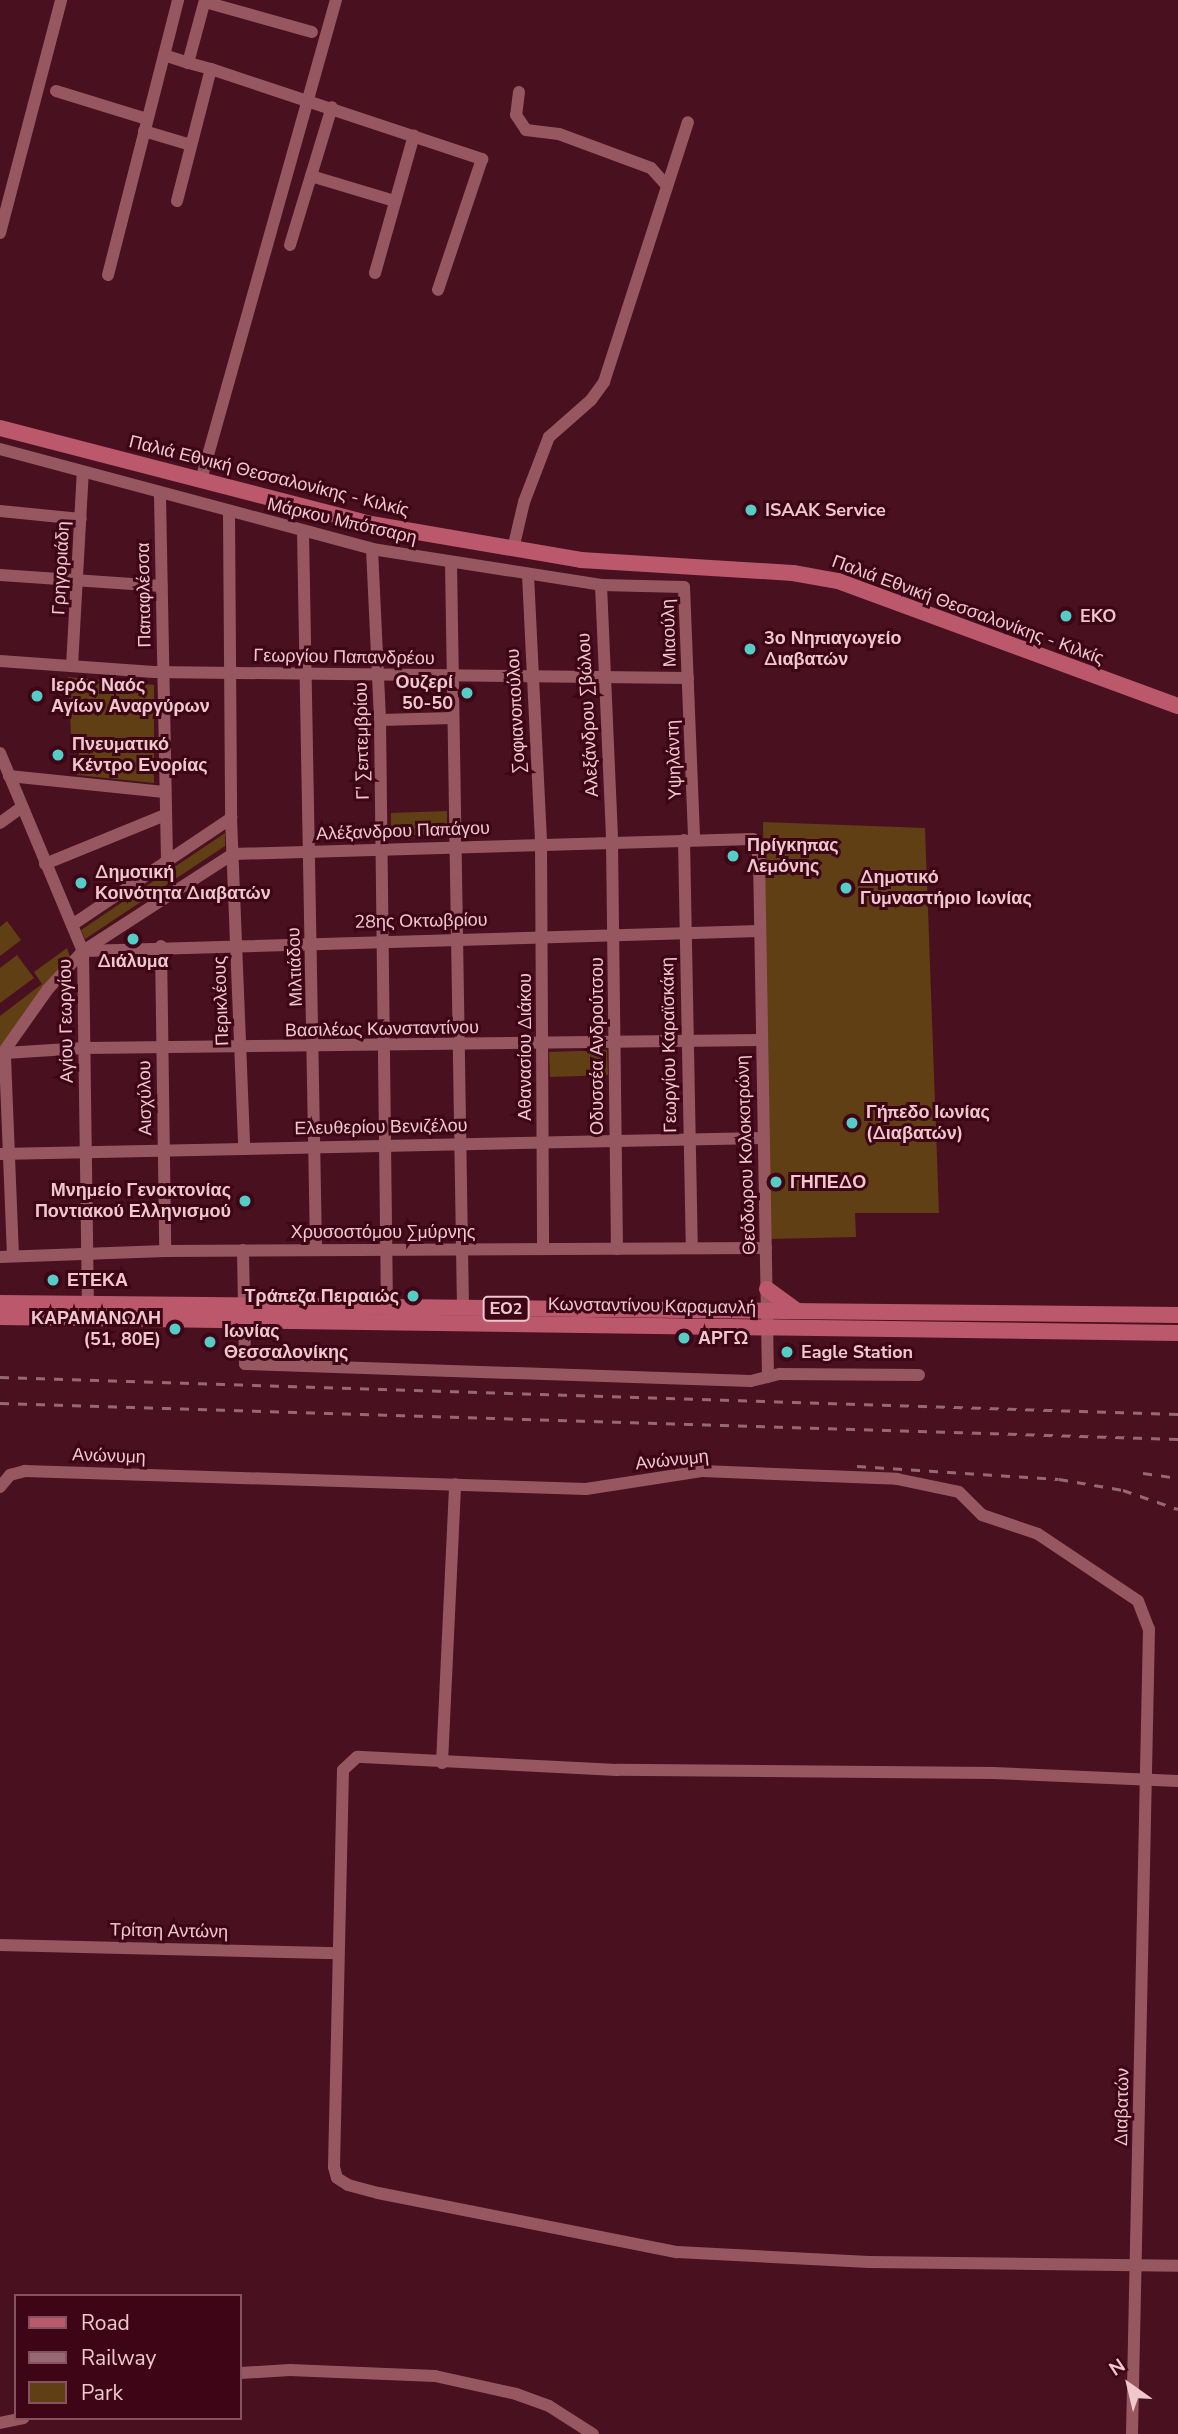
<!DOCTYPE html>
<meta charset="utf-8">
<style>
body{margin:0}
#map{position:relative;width:1178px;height:2434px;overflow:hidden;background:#49101f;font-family:"Nunito Sans",sans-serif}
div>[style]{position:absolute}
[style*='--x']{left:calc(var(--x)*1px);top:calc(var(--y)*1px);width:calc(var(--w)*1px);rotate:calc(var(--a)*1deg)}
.green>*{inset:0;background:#603f15}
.minor>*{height:12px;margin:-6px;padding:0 6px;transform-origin:6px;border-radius:6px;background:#975761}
.major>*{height:16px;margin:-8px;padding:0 8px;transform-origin:8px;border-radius:8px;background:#bb586c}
.rail>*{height:2.5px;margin-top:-1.25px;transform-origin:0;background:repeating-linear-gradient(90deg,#986872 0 9px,transparent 0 18px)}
.dots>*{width:19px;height:19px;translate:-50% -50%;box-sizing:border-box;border:4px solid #3d0516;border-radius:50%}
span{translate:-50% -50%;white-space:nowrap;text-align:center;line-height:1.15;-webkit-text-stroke:6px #3d0516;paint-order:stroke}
.shield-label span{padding:2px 5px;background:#3d0516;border:2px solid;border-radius:5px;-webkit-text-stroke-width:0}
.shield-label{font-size:16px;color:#eec8cd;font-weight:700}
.street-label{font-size:18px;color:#eec8cd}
.poi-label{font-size:18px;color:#eec8cd;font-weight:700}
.left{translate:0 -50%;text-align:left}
.right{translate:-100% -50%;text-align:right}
.legend{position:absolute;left:14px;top:2294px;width:228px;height:126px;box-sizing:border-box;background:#3d0516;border:2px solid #84535f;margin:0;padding:9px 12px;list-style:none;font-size:21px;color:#eec8cd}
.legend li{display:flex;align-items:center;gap:14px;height:35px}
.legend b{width:35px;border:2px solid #84535f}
.north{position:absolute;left:1094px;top:2350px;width:70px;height:70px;-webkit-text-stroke:5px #3d0516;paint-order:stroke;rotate:326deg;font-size:19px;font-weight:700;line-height:28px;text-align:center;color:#eec8cd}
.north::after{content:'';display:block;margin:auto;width:24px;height:32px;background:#eec8cd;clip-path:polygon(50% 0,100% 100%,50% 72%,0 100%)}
</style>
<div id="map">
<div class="green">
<i style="clip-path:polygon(68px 677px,154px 685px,154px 783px,77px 775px,79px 752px,71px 735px)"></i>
<i style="clip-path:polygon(447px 811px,447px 834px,391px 835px,391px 813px)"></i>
<i style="clip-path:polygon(763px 822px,925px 828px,939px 1213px,855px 1213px,856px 1237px,769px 1239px)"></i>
<i style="clip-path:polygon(225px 833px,225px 846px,85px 939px,81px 930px)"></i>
<i style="clip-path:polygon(7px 921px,21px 940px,0 956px,0 927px)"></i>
<i style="clip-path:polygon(67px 948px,70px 957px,0 1052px,0 1016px,42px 984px,34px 972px)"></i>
<i style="clip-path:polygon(17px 955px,34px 978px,0 1003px,0 968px)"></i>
<i style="clip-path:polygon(607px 1050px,608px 1075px,550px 1077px,549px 1052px)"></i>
</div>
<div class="minor">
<i style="--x:205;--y:2;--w:111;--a:15.7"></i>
<i style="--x:164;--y:55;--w:25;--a:18"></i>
<i style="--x:211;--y:69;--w:286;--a:18.4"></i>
<i style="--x:482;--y:159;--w:138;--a:108.6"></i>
<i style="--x:56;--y:91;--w:95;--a:17.1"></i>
<i style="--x:519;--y:92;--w:23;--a:97"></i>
<i style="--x:516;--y:115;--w:18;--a:56"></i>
<i style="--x:526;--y:130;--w:33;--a:7"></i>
<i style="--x:559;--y:134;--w:98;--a:20.3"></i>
<i style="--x:651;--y:168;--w:24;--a:48"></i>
<i style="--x:144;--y:131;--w:49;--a:16.6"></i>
<i style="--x:311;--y:176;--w:88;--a:16.6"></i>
<i style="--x:177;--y:201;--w:136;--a:-75.6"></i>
<i style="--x:211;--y:69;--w:24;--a:-165"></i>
<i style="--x:188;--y:63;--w:65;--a:-74.9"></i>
<i style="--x:0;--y:233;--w:241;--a:-75.3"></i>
<i style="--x:290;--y:245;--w:144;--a:-73.1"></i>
<i style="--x:375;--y:273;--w:143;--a:-74.2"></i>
<i style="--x:108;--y:275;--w:284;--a:-75.7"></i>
<i style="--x:0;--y:449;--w:385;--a:15"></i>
<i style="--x:372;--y:549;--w:232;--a:8.9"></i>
<i style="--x:601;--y:585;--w:83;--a:1.4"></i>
<i style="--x:684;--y:587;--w:253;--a:87.7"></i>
<i style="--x:201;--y:480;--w:499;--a:-74.3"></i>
<i style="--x:160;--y:496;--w:365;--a:88.9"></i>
<i style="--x:0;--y:511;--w:81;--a:5.6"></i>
<i style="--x:229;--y:513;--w:305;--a:89.6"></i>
<i style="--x:231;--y:818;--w:328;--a:87.7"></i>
<i style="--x:303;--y:531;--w:719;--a:88.96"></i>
<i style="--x:372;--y:549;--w:171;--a:87.3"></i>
<i style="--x:380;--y:720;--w:587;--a:89.32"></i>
<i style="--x:513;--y:549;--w:48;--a:-76.8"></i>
<i style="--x:524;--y:502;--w:70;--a:-69"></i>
<i style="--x:549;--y:437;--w:56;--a:-41.4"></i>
<i style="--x:591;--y:400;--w:22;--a:-54"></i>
<i style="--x:604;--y:382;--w:273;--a:-72.1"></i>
<i style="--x:451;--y:562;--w:746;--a:89.08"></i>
<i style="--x:0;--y:575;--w:162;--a:3.9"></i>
<i style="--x:528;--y:575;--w:269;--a:87.2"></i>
<i style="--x:541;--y:844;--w:405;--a:89.7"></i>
<i style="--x:601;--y:585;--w:257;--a:87.5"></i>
<i style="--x:612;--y:842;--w:407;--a:89.3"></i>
<i style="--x:0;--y:661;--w:154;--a:4.1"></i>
<i style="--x:154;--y:672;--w:534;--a:0.64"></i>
<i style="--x:72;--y:666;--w:194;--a:-86.8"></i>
<i style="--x:380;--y:720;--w:73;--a:-1.6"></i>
<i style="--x:0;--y:753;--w:215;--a:67.3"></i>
<i style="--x:83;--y:951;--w:353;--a:89.2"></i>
<i style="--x:9;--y:776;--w:156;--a:5.9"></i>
<i style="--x:0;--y:823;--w:27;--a:-36"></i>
<i style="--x:684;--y:840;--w:408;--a:88.9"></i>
<i style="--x:45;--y:864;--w:130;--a:-22.2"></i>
<i style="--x:72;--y:925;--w:192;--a:-33.9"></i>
<i style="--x:161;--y:946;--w:305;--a:89.2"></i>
<i style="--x:83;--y:951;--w:676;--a:-1.69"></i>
<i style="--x:0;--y:1057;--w:83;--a:-54.8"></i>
<i style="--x:48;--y:989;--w:52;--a:-47.4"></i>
<i style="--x:83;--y:951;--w:179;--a:-32.9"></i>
<i style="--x:233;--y:854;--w:520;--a:-1.65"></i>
<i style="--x:753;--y:839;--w:19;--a:72"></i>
<i style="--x:759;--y:857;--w:520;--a:89.01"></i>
<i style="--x:0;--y:1154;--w:762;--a:-1.2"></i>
<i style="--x:243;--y:1250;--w:114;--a:89"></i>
<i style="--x:245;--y:1364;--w:506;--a:1.92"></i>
<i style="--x:751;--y:1381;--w:30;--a:-14"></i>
<i style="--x:780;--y:1374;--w:139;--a:0.4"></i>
<i style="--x:13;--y:1256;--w:203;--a:-92.3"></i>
<i style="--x:5;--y:1053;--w:79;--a:-3.6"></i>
<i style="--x:84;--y:1048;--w:676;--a:-0.68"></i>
<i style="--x:0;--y:1257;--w:165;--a:-2.1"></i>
<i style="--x:165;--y:1251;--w:601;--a:-0.29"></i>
<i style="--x:0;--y:1487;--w:16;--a:-50"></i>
<i style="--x:10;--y:1475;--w:16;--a:-15"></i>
<i style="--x:25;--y:1471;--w:561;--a:1.84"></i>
<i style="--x:586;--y:1489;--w:117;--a:-8.8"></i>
<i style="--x:702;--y:1471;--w:195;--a:2.3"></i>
<i style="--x:897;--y:1479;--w:63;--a:11.8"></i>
<i style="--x:959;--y:1492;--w:33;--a:45"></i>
<i style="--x:982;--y:1515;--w:59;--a:18.7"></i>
<i style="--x:1038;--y:1534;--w:120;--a:33.8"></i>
<i style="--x:1138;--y:1601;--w:30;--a:69"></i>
<i style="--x:1149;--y:1629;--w:805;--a:91.21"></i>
<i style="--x:442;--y:1763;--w:279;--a:-87.3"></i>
<i style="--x:1178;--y:1781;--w:185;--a:-177.5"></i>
<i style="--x:993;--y:1773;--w:376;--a:-179.5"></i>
<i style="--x:617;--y:1770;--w:260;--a:-177.1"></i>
<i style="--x:357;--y:1757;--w:19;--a:137"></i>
<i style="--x:343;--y:1770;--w:397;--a:91.3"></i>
<i style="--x:334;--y:2167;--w:11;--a:75"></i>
<i style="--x:337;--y:2178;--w:13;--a:32"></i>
<i style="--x:348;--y:2185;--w:31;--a:15"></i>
<i style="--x:378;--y:2193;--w:305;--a:11.2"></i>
<i style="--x:677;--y:2252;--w:192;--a:3"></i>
<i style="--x:869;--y:2262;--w:309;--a:0.7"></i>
<i style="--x:0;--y:1945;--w:338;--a:1.4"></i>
<i style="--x:240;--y:2373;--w:50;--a:-3.4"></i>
<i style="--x:290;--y:2370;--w:145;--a:2.4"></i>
<i style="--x:435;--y:2376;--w:83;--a:12.5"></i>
<i style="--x:516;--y:2394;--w:35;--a:20"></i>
<i style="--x:549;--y:2406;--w:52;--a:32.5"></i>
<i style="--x:0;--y:2423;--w:24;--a:-12"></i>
</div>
<div class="major">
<i style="--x:0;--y:428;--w:383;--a:14.5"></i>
<i style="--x:371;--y:524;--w:213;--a:9.7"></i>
<i style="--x:581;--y:560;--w:212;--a:3.5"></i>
<i style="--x:793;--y:573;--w:46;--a:10.1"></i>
<i style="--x:838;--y:581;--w:362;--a:20.2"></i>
<i style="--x:767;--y:1289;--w:37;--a:36"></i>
<i style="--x:0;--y:1303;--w:1178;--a:0.58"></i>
<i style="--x:0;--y:1317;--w:1178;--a:0.78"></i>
</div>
<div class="rail">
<i style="--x:0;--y:1377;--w:1179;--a:1.8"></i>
<i style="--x:0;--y:1403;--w:1179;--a:1.75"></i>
<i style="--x:857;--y:1466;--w:202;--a:3.7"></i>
<i style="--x:1059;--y:1479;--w:65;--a:9.8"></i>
<i style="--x:1123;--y:1490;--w:58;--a:19.1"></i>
<i style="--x:1143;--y:1473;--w:35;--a:8"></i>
</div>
<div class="dots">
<i style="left:751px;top:510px;background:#55cdc6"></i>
<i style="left:1066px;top:616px;background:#55cdc6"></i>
<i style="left:750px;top:649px;background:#55cdc6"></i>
<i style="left:467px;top:693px;background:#55cdc6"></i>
<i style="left:37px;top:696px;background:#55cdc6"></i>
<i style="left:58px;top:755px;background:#55cdc6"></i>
<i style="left:733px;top:856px;background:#55cdc6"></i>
<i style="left:81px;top:883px;background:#55cdc6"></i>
<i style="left:846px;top:888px;background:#55cdc6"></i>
<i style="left:133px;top:939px;background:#55cdc6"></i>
<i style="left:852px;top:1123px;background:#55cdc6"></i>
<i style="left:776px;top:1182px;background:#55cdc6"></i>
<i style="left:245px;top:1201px;background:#55cdc6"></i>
<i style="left:53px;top:1280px;background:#55cdc6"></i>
<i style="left:413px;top:1296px;background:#55cdc6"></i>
<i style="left:175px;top:1329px;background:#55cdc6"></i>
<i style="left:684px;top:1338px;background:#55cdc6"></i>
<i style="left:210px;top:1342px;background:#55cdc6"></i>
<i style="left:787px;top:1352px;background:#55cdc6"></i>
</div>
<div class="shield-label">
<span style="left:506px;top:1309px">ΕΟ2</span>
</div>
<div class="street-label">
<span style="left:269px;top:476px;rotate:14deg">Παλιά Εθνική Θεσσαλονίκης - Κιλκίς</span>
<span style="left:342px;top:521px;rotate:13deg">Μάρκου Μπότσαρη</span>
<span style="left:61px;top:568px;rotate:-87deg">Γρηγοριάδη</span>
<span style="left:144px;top:595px;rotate:-91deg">Παπαφλέσσα</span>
<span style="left:968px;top:610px;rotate:20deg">Παλιά Εθνική Θεσσαλονίκης - Κιλκίς</span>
<span style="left:669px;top:633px;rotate:-92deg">Μιαούλη</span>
<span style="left:344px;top:657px;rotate:1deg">Γεωργίου Παπανδρέου</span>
<span style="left:516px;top:711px;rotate:-93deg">Σοφιανοπούλου</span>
<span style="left:588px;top:715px;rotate:-93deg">Αλεξάνδρου Σβώλου</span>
<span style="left:362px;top:741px;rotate:-91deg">Γ' Σεπτεμβρίου</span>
<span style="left:674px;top:760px;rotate:-92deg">Υψηλάντη</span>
<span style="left:403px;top:831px;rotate:-2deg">Αλέξανδρου Παπάγου</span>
<span style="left:421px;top:921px;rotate:-1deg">28ης Οκτωβρίου</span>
<span style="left:295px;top:967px;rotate:-92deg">Μιλτιάδου</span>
<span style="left:221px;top:1001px;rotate:-92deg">Περικλέους</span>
<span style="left:66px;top:1021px;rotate:-91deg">Αγίου Γεωργίου</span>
<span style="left:382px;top:1029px;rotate:-1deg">Βασιλέως Κωνσταντίνου</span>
<span style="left:669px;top:1045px;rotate:-91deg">Γεωργίου Καραϊσκάκη</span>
<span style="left:597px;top:1046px;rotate:-90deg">Οδυσσέα Ανδρούτσου</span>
<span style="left:525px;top:1047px;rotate:-90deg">Αθανασίου Διάκου</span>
<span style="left:145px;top:1098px;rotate:-91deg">Αισχύλου</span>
<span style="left:381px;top:1127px;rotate:-1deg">Ελευθερίου Βενιζέλου</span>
<span style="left:746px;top:1155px;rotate:-92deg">Θεόδωρου Κολοκοτρώνη</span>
<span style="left:383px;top:1232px">Χρυσοστόμου Σμύρνης</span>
<span style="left:652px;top:1306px;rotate:1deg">Κωνσταντίνου Καραμανλή</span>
<span style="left:109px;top:1456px;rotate:2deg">Ανώνυμη</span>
<span style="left:672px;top:1460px;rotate:-6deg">Ανώνυμη</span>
<span style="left:169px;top:1931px;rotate:1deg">Τρίτση Αντώνη</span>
<span style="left:1122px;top:2107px;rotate:-89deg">Διαβατών</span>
</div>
<div class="poi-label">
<span class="left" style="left:765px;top:510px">ISAAK Service</span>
<span class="left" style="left:1080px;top:616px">EKO</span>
<span class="left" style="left:764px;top:649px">3ο Νηπιαγωγείο<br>Διαβατών</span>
<span class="right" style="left:453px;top:693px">Ουζερί<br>50-50</span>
<span class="left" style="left:51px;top:696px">Ιερός Ναός<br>Αγίων Αναργύρων</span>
<span class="left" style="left:72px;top:755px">Πνευματικό<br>Κέντρο Ενορίας</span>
<span class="left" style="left:747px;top:856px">Πρίγκηπας<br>Λεμόνης</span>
<span class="left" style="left:95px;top:883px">Δημοτική<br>Κοινότητα Διαβατών</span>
<span class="left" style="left:860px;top:888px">Δημοτικό<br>Γυμναστήριο Ιωνίας</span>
<span style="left:133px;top:961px">Διάλυμα</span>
<span class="left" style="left:866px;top:1123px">Γήπεδο Ιωνίας<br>(Διαβατών)</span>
<span class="left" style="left:790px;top:1182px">ΓΗΠΕΔΟ</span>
<span class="right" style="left:231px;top:1201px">Μνημείο Γενοκτονίας<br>Ποντιακού Ελληνισμού</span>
<span class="left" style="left:67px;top:1280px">ΕΤΕΚΑ</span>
<span class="right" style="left:399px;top:1296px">Τράπεζα Πειραιώς</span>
<span class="right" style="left:161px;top:1329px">ΚΑΡΑΜΑΝΩΛΗ<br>(51, 80Ε)</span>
<span class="left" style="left:224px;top:1342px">Ιωνίας<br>Θεσσαλονίκης</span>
<span class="left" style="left:698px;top:1338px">ΑΡΓΩ</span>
<span class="left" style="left:801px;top:1352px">Eagle Station</span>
</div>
<ul class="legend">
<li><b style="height:9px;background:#bb586c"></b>Road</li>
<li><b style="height:9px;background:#986872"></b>Railway</li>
<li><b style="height:19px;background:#603f15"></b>Park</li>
</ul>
<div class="north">N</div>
</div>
